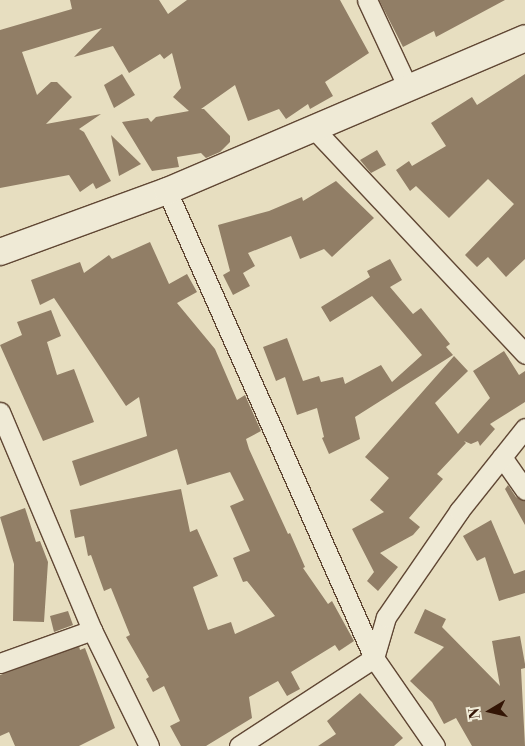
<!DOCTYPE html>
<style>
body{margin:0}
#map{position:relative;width:525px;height:746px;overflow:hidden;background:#e7dec0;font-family:"Libre Bodoni",serif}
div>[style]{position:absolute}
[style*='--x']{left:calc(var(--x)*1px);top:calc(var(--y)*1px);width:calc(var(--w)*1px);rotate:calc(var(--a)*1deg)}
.building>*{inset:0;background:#917e66}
.roads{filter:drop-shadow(1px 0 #604734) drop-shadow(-1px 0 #604734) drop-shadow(0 1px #604734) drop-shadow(0 -1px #604734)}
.minor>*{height:19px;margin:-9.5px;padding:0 9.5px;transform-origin:9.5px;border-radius:9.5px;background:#efead6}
.secondary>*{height:26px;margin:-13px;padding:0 13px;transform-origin:13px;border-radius:13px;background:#efead6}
span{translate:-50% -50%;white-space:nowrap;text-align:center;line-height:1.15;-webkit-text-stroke:4px #efead6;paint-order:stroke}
.north{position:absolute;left:465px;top:686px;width:50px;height:50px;-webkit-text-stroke:4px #efead6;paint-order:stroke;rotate:261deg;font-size:14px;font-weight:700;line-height:20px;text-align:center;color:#331505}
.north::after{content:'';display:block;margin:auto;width:18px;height:22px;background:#331505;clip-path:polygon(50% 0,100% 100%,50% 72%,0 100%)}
</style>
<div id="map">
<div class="building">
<i style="clip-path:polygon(70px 0,159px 0,168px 14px,187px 0,340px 0,369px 53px,325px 82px,333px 96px,310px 109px,308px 104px,286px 119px,279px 109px,248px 121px,235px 85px,201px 109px,204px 109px,230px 136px,230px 142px,220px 152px,206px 158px,201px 153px,177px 157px,179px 167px,152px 171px,122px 122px,148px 118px,151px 122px,156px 117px,189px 111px,173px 97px,181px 88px,172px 53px,164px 59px,160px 54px,129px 73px,113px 46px,74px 57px,102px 28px,22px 52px,37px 95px,51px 82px,57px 82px,72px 97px,46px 124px,101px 114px,79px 129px,84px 132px,111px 181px,96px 189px,93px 183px,80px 192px,69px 175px,0 188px,0 30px,72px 9px)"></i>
<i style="clip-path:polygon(379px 0,505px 0,436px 37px,434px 31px,403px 47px)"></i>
<i style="clip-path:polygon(122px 74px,135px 95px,114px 108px,104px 85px)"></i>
<i style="clip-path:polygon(525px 74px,525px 259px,506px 277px,488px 257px,477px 267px,465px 255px,514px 204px,488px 179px,449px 218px,416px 186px,410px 191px,396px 170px,409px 161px,412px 166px,446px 146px,431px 123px,472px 97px,477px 105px)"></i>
<i style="clip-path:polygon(111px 135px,141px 164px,119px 176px)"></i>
<i style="clip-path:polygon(377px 150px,386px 165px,371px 173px,360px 160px)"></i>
<i style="clip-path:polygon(336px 181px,374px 218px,332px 257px,324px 249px,300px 259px,291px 236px,248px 253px,255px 266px,243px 273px,250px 286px,233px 295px,223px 275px,230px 271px,218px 225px,269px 211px,302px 197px,303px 201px)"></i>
<i style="clip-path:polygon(150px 242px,169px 284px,187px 274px,197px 292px,177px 303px,215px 349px,237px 400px,245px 395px,261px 431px,246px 439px,249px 449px,288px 534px,290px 533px,305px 567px,303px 568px,328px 604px,332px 601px,354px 641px,339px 651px,335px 645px,291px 672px,300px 689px,287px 696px,278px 681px,249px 697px,252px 718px,206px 746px,181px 746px,170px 726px,180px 721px,164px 686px,153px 692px,146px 679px,149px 677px,126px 637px,130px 635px,111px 588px,104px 591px,91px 555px,88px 556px,84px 536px,75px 538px,70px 510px,181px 489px,190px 532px,197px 529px,218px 576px,193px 587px,208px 630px,231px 622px,235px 634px,275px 616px,247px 581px,243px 582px,233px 558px,250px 551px,230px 506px,244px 500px,230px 472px,187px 485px,177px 449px,80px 486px,72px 461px,147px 436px,139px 397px,126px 406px,54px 298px,40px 305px,31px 280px,80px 262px,84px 273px,109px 255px,112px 259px)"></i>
<i style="clip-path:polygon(390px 259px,402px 280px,390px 287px,413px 314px,421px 308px,450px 344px,446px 347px,453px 355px,355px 417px,360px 439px,329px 454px,322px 438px,324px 437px,317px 408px,297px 415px,285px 377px,276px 381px,263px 347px,287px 338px,303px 381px,319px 376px,321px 382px,343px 377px,345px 384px,381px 365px,392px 382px,422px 355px,372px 296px,330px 322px,321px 307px,370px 277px,367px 271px)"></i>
<i style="clip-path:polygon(51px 310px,61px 336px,47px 342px,57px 375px,74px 369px,94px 422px,43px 441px,0 345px,22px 335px,17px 322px)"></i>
<i style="clip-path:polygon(504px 351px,519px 375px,525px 371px,525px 402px,490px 424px,495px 429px,480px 446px,478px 441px,471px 444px,464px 441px,466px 443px,437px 474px,443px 479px,409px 518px,420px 527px,413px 535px,380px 553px,398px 567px,378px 591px,367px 581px,374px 572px,352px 529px,384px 512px,370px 500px,389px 478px,365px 457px,454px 356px,468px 371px,435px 403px,458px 434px,490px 398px,473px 371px)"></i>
<i style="clip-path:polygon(508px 485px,516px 497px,525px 501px,525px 525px,505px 489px)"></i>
<i style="clip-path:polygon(25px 508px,36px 542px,40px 541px,48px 562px,44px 622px,13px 621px,14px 564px,0 517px)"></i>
<i style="clip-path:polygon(491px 520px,514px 574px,525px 570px,525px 593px,499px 601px,485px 557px,477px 561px,463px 536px)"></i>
<i style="clip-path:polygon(425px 609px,446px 619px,442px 627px,500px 686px,492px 641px,520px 636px,525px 664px,525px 668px,521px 669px,525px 746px,472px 746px,456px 718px,444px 724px,432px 702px,410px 681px,444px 647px,414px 633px)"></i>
<i style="clip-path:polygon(68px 611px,73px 625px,54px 632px,50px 616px)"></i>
<i style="clip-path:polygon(79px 646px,80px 650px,85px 648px,115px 728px,79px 746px,15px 746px,9px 732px,0 736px,0 675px)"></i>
<i style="clip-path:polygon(360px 693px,403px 738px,394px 746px,318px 746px,336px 734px,327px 721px)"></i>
</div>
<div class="roads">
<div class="minor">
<i style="--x:367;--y:0;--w:99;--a:65"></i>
<i style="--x:315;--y:130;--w:307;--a:46.8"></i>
<i style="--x:167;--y:191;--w:511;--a:66.09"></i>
<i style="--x:374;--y:658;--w:107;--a:55.3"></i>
<i style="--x:0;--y:412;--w:237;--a:67.1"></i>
<i style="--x:92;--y:630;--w:129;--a:63.8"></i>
<i style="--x:502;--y:457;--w:40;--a:55.1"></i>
<i style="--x:0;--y:663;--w:98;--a:-19.7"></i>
<i style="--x:239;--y:746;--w:161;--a:-33.1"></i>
<i style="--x:374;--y:658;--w:43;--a:-73.7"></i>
<i style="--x:386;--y:617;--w:129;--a:-55.4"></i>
<i style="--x:459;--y:511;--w:106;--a:-51.5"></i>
</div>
<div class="secondary">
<i style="--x:0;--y:252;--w:178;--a:-20.1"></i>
<i style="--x:167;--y:191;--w:389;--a:-23.1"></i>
</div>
</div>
<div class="north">N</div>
</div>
